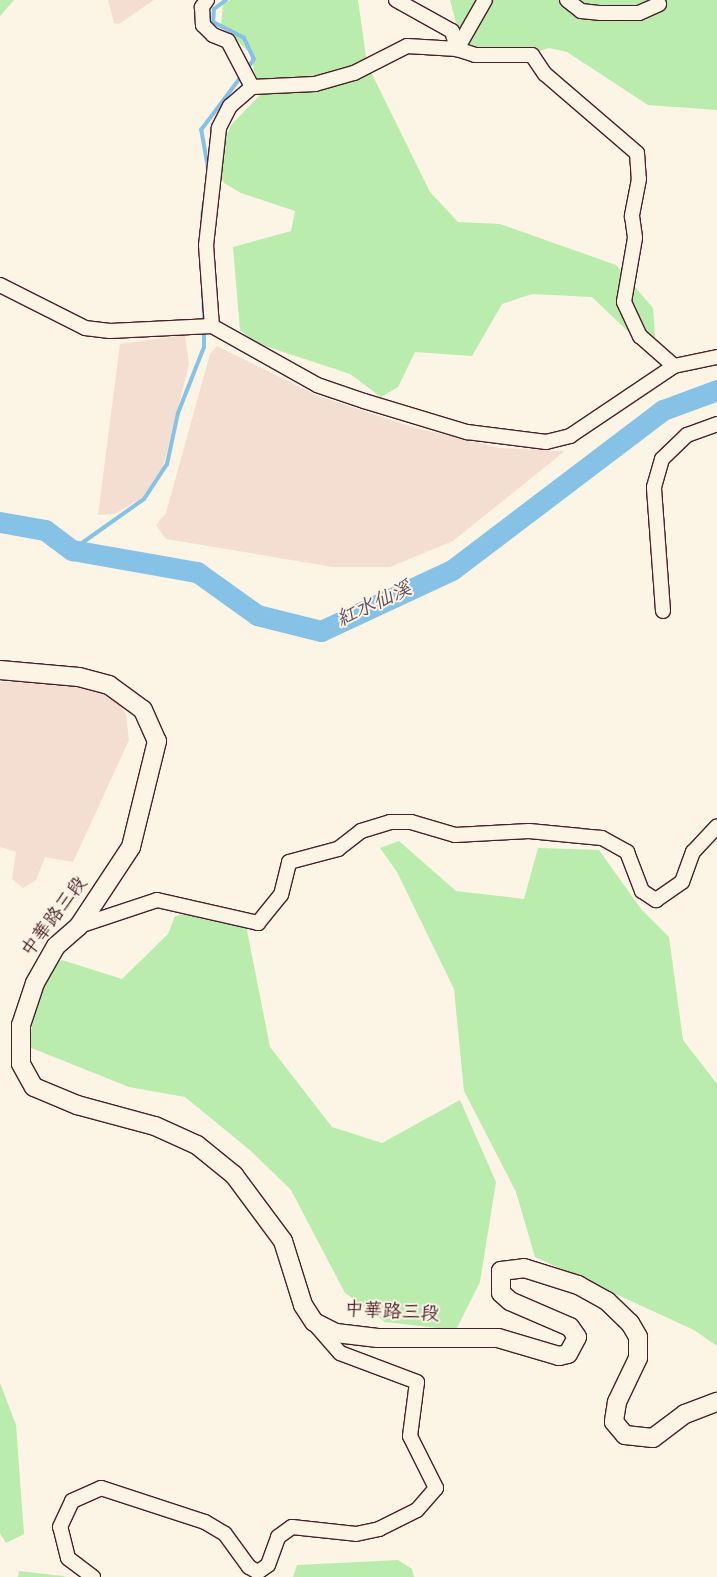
<!DOCTYPE html>
<meta charset="utf-8">
<style>
body{margin:0}
#map{position:relative;width:717px;height:1577px;overflow:hidden;background:#fcf5e5;font-family:Dekko,"LXGW WenKai TC",sans-serif}
div>[style]{position:absolute}
[style*='--x']{left:calc(var(--x)*1px);top:calc(var(--y)*1px);width:calc(var(--w)*1px);rotate:calc(var(--a)*1deg)}
.built>*{inset:0;background:#f4ded1}
.green>*{inset:0;background:#b9ecad}
.stream>*{height:4px;margin:-2px;padding:0 2px;transform-origin:2px;border-radius:2px;background:#86c2e6}
.river>*{height:21px;margin:-10.5px;padding:0 10.5px;transform-origin:10.5px;border-radius:10.5px;background:#86c2e6}
.roads{filter:drop-shadow(1px 0 #4a1f2b) drop-shadow(-1px 0 #4a1f2b) drop-shadow(0 1px #4a1f2b) drop-shadow(0 -1px #4a1f2b)}
.minor>*{height:14px;margin:-7px;padding:0 7px;transform-origin:7px;border-radius:7px;background:#fcf5e5}
.major>*{height:18px;margin:-9px;padding:0 9px;transform-origin:9px;border-radius:9px;background:#fcf5e5}
span{translate:-50% -50%;white-space:nowrap;text-align:center;line-height:1.15;-webkit-text-stroke:4px #fcf5e5;paint-order:stroke}
.street-label{font-size:19px;color:#4a1f2b}
.water-label{font-size:20px;color:#5c5063;font-style:italic}
</style>
<div id="map">
<div class="built">
<i style="clip-path:polygon(108px 0,154px 0,119px 24px,114px 23px)"></i>
<i style="clip-path:polygon(185px 335px,189px 364px,162px 471px,152px 489px,139px 500px,114px 514px,98px 515px,120px 344px)"></i>
<i style="clip-path:polygon(217px 346px,316px 395px,412px 427px,500px 448px,565px 451px,453px 541px,390px 567px,333px 567px,166px 539px,156px 525px,166px 513px,210px 354px)"></i>
<i style="clip-path:polygon(71px 676px,90px 679px,119px 702px,126px 715px,129px 740px,73px 862px,45px 857px,36px 880px,23px 888px,12px 879px,16px 852px,0 847px,0 682px)"></i>
</div>
<div class="green">
<i style="clip-path:polygon(0 0,14px 0,0 16px)"></i>
<i style="clip-path:polygon(231px 0,358px 0,367px 64px,430px 192px,458px 222px,500px 224px,616px 265px,653px 308px,656px 348px,638px 341px,592px 297px,532px 294px,502px 304px,472px 356px,415px 352px,398px 387px,381px 397px,350px 374px,256px 343px,240px 330px,233px 247px,291px 231px,295px 211px,241px 193px,224px 183px,216px 163px,231px 125px,260px 95px,250px 53px,221px 25px,223px 3px)"></i>
<i style="clip-path:polygon(450px 0,717px 0,717px 110px,648px 105px,567px 52px,549px 48px,513px 59px,473px 53px,460px 38px)"></i>
<i style="clip-path:polygon(399px 841px,456px 891px,524px 899px,538px 848px,599px 850px,641px 909px,669px 937px,683px 1040px,717px 1084px,717px 1346px,694px 1330px,535px 1257px,516px 1192px,464px 1091px,454px 989px,397px 872px,380px 848px)"></i>
<i style="clip-path:polygon(194px 913px,246px 925px,270px 1047px,332px 1127px,382px 1143px,460px 1100px,496px 1182px,480px 1282px,456px 1330px,385px 1322px,345px 1293px,291px 1190px,251px 1151px,185px 1097px,129px 1087px,29px 1047px,37px 993px,56px 963px,62px 960px,122px 979px,168px 934px,175px 916px)"></i>
<i style="clip-path:polygon(0 1383px,16px 1425px,24px 1534px,6px 1543px,0 1533px)"></i>
<i style="clip-path:polygon(398px 1560px,412px 1569px,414px 1577px,293px 1577px,297px 1565px)"></i>
<i style="clip-path:polygon(19px 1571px,63px 1576px,66px 1577px,18px 1577px)"></i>
</div>
<div class="stream">
<i style="--x:226;--y:0;--w:15;--a:143"></i>
<i style="--x:214;--y:9;--w:13;--a:94"></i>
<i style="--x:213;--y:22;--w:35;--a:27"></i>
<i style="--x:244;--y:38;--w:23;--a:65"></i>
<i style="--x:254;--y:59;--w:12;--a:125"></i>
<i style="--x:208;--y:168;--w:39;--a:-100"></i>
<i style="--x:201;--y:130;--w:70;--a:-53.1"></i>
<i style="--x:202;--y:217;--w:15;--a:-82"></i>
<i style="--x:203;--y:289;--w:33;--a:88"></i>
<i style="--x:72;--y:550;--w:88;--a:-35.3"></i>
<i style="--x:144;--y:499;--w:42;--a:-56.7"></i>
<i style="--x:167;--y:464;--w:52;--a:-77.8"></i>
<i style="--x:178;--y:413;--w:71;--a:-68.5"></i>
<i style="--x:204;--y:347;--w:18;--a:-90"></i>
</div>
<div class="river">
<i style="--x:0;--y:522;--w:46;--a:10.1"></i>
<i style="--x:45;--y:530;--w:34;--a:37"></i>
<i style="--x:72;--y:550;--w:127;--a:10"></i>
<i style="--x:197;--y:572;--w:74;--a:35.6"></i>
<i style="--x:257;--y:615;--w:66;--a:14"></i>
<i style="--x:321;--y:631;--w:145;--a:-25"></i>
<i style="--x:452;--y:570;--w:265;--a:-37.2"></i>
<i style="--x:663;--y:410;--w:58;--a:-20.3"></i>
</div>
<div class="roads">
<div class="minor">
<i style="--x:207;--y:0;--w:9;--a:126"></i>
<i style="--x:202;--y:7;--w:18;--a:87"></i>
<i style="--x:203;--y:25;--w:14;--a:45"></i>
<i style="--x:213;--y:35;--w:16;--a:22"></i>
<i style="--x:228;--y:41;--w:52;--a:62.4"></i>
<i style="--x:252;--y:87;--w:29;--a:139"></i>
<i style="--x:230;--y:106;--w:25;--a:117"></i>
<i style="--x:219;--y:128;--w:118;--a:96.3"></i>
<i style="--x:206;--y:245;--w:81;--a:85.8"></i>
<i style="--x:396;--y:0;--w:64;--a:29"></i>
<i style="--x:452;--y:31;--w:19;--a:74"></i>
<i style="--x:457;--y:49;--w:19;--a:18"></i>
<i style="--x:475;--y:55;--w:57;--a:0"></i>
<i style="--x:532;--y:55;--w:23;--a:56"></i>
<i style="--x:545;--y:74;--w:121;--a:40.7"></i>
<i style="--x:637;--y:153;--w:26;--a:86"></i>
<i style="--x:639;--y:179;--w:38;--a:101"></i>
<i style="--x:632;--y:216;--w:22;--a:82"></i>
<i style="--x:635;--y:238;--w:65;--a:99.8"></i>
<i style="--x:624;--y:302;--w:38;--a:65"></i>
<i style="--x:640;--y:336;--w:45;--a:41.4"></i>
<i style="--x:567;--y:0;--w:18;--a:38"></i>
<i style="--x:581;--y:11;--w:20;--a:6"></i>
<i style="--x:601;--y:13;--w:38;--a:0"></i>
<i style="--x:639;--y:13;--w:22;--a:-24"></i>
<i style="--x:252;--y:87;--w:63;--a:-2.7"></i>
<i style="--x:315;--y:84;--w:41;--a:-15.8"></i>
<i style="--x:354;--y:73;--w:59;--a:-27"></i>
<i style="--x:407;--y:46;--w:50;--a:3.4"></i>
<i style="--x:457;--y:49;--w:56;--a:-60.3"></i>
<i style="--x:0;--y:285;--w:95;--a:26.8"></i>
<i style="--x:85;--y:328;--w:25;--a:7"></i>
<i style="--x:110;--y:331;--w:102;--a:-2.8"></i>
<i style="--x:212;--y:326;--w:120;--a:29.3"></i>
<i style="--x:317;--y:385;--w:50;--a:18.8"></i>
<i style="--x:364;--y:401;--w:108;--a:16.8"></i>
<i style="--x:467;--y:432;--w:80;--a:7.2"></i>
<i style="--x:546;--y:442;--w:25;--a:-14"></i>
<i style="--x:570;--y:436;--w:125;--a:-33.9"></i>
<i style="--x:674;--y:366;--w:44;--a:-11.8"></i>
<i style="--x:663;--y:611;--w:124;--a:-94.2"></i>
<i style="--x:654;--y:487;--w:29;--a:-74"></i>
<i style="--x:662;--y:459;--w:35;--a:-44"></i>
<i style="--x:687;--y:435;--w:32;--a:-20"></i>
<i style="--x:79;--y:926;--w:82;--a:-18.4"></i>
<i style="--x:157;--y:900;--w:104;--a:12.8"></i>
<i style="--x:258;--y:923;--w:36;--a:-51"></i>
<i style="--x:281;--y:895;--w:34;--a:-76"></i>
<i style="--x:289;--y:862;--w:51;--a:-14.9"></i>
<i style="--x:338;--y:849;--w:29;--a:-38"></i>
<i style="--x:361;--y:831;--w:30;--a:-17"></i>
<i style="--x:390;--y:822;--w:21;--a:0"></i>
<i style="--x:411;--y:822;--w:46;--a:16.5"></i>
<i style="--x:455;--y:835;--w:74;--a:-3.1"></i>
<i style="--x:529;--y:831;--w:73;--a:5.5"></i>
<i style="--x:602;--y:838;--w:29;--a:29"></i>
<i style="--x:627;--y:852;--w:42;--a:69"></i>
<i style="--x:642;--y:891;--w:17;--a:33"></i>
<i style="--x:656;--y:900;--w:32;--a:-35"></i>
<i style="--x:682;--y:882;--w:32;--a:-70"></i>
<i style="--x:693;--y:852;--w:35;--a:-47"></i>
<i style="--x:93;--y:1577;--w:31;--a:-143"></i>
<i style="--x:68;--y:1558;--w:32;--a:-104"></i>
<i style="--x:60;--y:1527;--w:29;--a:-65"></i>
<i style="--x:72;--y:1501;--w:32;--a:-24"></i>
<i style="--x:101;--y:1488;--w:109;--a:18.1"></i>
<i style="--x:205;--y:1522;--w:23;--a:31"></i>
<i style="--x:225;--y:1534;--w:41;--a:54"></i>
<i style="--x:249;--y:1567;--w:10;--a:29"></i>
<i style="--x:258;--y:1572;--w:12;--a:-35"></i>
<i style="--x:268;--y:1565;--w:30;--a:-70"></i>
<i style="--x:278;--y:1537;--w:17;--a:-36"></i>
<i style="--x:292;--y:1527;--w:64;--a:6.2"></i>
<i style="--x:356;--y:1534;--w:24;--a:-12"></i>
<i style="--x:379;--y:1529;--w:42;--a:-26.6"></i>
<i style="--x:417;--y:1510;--w:29;--a:-49"></i>
<i style="--x:436;--y:1488;--w:58;--a:-116.6"></i>
<i style="--x:410;--y:1436;--w:54;--a:-82.6"></i>
<i style="--x:417;--y:1382;--w:82;--a:-159.4"></i>
<i style="--x:340;--y:1353;--w:37;--a:-131"></i>
</div>
<div class="major">
<i style="--x:0;--y:670;--w:79;--a:5.1"></i>
<i style="--x:79;--y:677;--w:31;--a:15"></i>
<i style="--x:109;--y:685;--w:42;--a:36.3"></i>
<i style="--x:143;--y:710;--w:34;--a:66"></i>
<i style="--x:157;--y:741;--w:109;--a:103.8"></i>
<i style="--x:131;--y:847;--w:95;--a:123.4"></i>
<i style="--x:79;--y:926;--w:30;--a:139"></i>
<i style="--x:56;--y:946;--w:43;--a:119.6"></i>
<i style="--x:35;--y:983;--w:44;--a:108.4"></i>
<i style="--x:21;--y:1025;--w:39;--a:90"></i>
<i style="--x:21;--y:1064;--w:26;--a:61"></i>
<i style="--x:34;--y:1087;--w:47;--a:22.7"></i>
<i style="--x:77;--y:1105;--w:81;--a:15.1"></i>
<i style="--x:155;--y:1126;--w:46;--a:24.3"></i>
<i style="--x:197;--y:1145;--w:48;--a:39"></i>
<i style="--x:234;--y:1175;--w:82;--a:53.4"></i>
<i style="--x:283;--y:1241;--w:67;--a:72.6"></i>
<i style="--x:303;--y:1305;--w:20;--a:57"></i>
<i style="--x:314;--y:1322;--w:25;--a:27"></i>
<i style="--x:336;--y:1333;--w:42;--a:6.8"></i>
<i style="--x:378;--y:1338;--w:120;--a:0"></i>
<i style="--x:498;--y:1338;--w:64;--a:16.4"></i>
<i style="--x:559;--y:1356;--w:9;--a:-13"></i>
<i style="--x:568;--y:1354;--w:19;--a:-62"></i>
<i style="--x:577;--y:1337;--w:12;--a:-125"></i>
<i style="--x:570;--y:1327;--w:65;--a:-156.6"></i>
<i style="--x:510;--y:1301;--w:12;--a:-138"></i>
<i style="--x:501;--y:1293;--w:22;--a:-90"></i>
<i style="--x:501;--y:1271;--w:23;--a:-7"></i>
<i style="--x:524;--y:1268;--w:57;--a:17.5"></i>
<i style="--x:578;--y:1285;--w:33;--a:29"></i>
<i style="--x:607;--y:1301;--w:32;--a:44"></i>
<i style="--x:630;--y:1323;--w:16;--a:60"></i>
<i style="--x:638;--y:1337;--w:21;--a:90"></i>
<i style="--x:638;--y:1358;--w:49;--a:115.5"></i>
<i style="--x:617;--y:1402;--w:20;--a:99"></i>
<i style="--x:614;--y:1422;--w:17;--a:50"></i>
<i style="--x:625;--y:1435;--w:28;--a:6"></i>
<i style="--x:653;--y:1438;--w:40;--a:-37"></i>
<i style="--x:685;--y:1414;--w:34;--a:-21"></i>
</div>
</div>
<div class="street-label">
<span style="left:56px;top:918px;rotate:-53deg">中華路三段</span>
<span style="left:392px;top:1314px;rotate:3deg">中華路三段</span>
</div>
<div class="water-label">
<span style="left:375px;top:606px;rotate:-25deg">紅水仙溪</span>
</div>
</div>
